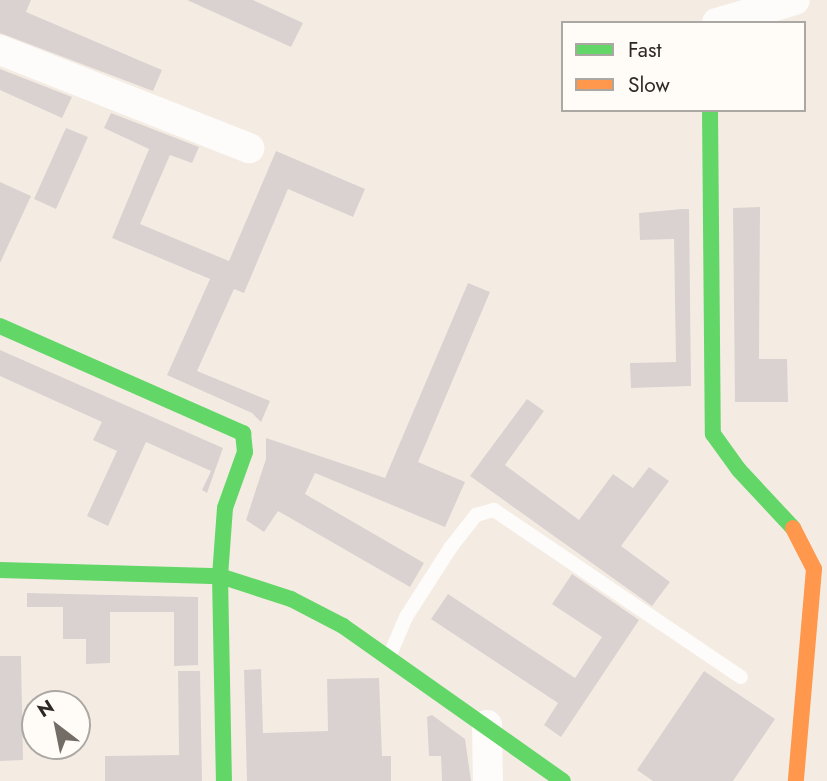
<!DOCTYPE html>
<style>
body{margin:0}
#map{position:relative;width:827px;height:781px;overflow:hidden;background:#f4ece3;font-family:Jost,sans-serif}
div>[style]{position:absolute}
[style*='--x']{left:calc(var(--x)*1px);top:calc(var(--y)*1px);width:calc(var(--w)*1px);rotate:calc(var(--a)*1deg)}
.building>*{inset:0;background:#d9d2d0}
.lane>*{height:14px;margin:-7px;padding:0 7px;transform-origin:7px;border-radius:7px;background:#fdfcfb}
.street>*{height:30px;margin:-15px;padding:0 15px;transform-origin:15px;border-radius:15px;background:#fdfcfb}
.fast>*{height:16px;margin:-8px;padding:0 8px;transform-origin:8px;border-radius:8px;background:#63d668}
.slow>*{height:16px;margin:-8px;padding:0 8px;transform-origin:8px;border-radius:8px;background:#ff974d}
span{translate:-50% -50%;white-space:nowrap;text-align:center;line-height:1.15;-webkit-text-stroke:7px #fffcf8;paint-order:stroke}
.legend{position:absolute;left:561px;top:21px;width:245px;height:91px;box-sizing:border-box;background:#fffcf8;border:2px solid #aba7a2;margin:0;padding:9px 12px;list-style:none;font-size:21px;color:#2e2822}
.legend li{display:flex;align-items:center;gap:14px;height:35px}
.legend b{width:35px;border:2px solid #aba7a2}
.north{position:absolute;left:21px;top:690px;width:70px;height:70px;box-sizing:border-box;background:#fffcf8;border:2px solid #aba7a2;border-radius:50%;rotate:328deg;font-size:19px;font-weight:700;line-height:28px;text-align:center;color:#2e2822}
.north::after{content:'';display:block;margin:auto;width:24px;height:32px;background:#736d66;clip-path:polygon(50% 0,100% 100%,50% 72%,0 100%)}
</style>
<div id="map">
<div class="building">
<i style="clip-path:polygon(0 0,31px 0,26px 12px,162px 70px,153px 91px,0 33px)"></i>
<i style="clip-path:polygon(187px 0,253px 0,303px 23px,291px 47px)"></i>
<i style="clip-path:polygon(0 69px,72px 97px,62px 118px,0 90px)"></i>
<i style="clip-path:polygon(111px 113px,199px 147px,192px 163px,170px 155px,140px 224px,229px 261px,276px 151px,365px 189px,353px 217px,288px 189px,244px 293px,234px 289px,197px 371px,270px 401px,261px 422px,252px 413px,167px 375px,210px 279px,112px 238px,149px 149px,104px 128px)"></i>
<i style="clip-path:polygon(66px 128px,88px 137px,56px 209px,34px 199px)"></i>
<i style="clip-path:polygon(0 182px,31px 196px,0 263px)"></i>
<i style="clip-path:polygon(760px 207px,759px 359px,787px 359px,788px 402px,735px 402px,733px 208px)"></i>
<i style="clip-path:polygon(682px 209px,689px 209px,691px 386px,631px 388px,630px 363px,676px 362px,674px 239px,640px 240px,639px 213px)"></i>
<i style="clip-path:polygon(468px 283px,490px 292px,418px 462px,465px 482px,445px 527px,315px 473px,305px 494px,424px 563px,410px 587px,278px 511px,264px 532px,246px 520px,266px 459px,266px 438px,385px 478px)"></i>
<i style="clip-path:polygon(0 350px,223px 448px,207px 493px,202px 490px,211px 471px,146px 442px,108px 526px,87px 516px,117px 451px,93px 440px,102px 422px,0 376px)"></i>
<i style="clip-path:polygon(527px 399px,544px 411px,505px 465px,579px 520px,613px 474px,633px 488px,649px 467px,669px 481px,621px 546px,670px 582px,652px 606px,470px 476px)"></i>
<i style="clip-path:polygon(572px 574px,639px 620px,561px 737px,544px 725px,558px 703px,431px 619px,448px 594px,575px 678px,602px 637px,552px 604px)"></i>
<i style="clip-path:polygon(27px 593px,198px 597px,198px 665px,174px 666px,174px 612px,110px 612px,110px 663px,86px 664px,86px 639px,63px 639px,63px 607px,27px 607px)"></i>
<i style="clip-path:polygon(0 656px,21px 656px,23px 760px,0 761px)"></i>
<i style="clip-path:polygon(261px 669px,263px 733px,328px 731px,327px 679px,379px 678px,382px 756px,391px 756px,391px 781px,247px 781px,244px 670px)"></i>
<i style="clip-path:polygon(178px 671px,200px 671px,202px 781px,105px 781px,105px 756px,179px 755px)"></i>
<i style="clip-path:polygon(704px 671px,775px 719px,733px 781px,653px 781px,637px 770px)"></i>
<i style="clip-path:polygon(432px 715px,465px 739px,471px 781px,442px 781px,441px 756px,429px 756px,427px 717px)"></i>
</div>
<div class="lane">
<i style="--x:389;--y:657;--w:43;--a:-67"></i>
<i style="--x:406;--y:617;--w:83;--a:-57.3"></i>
<i style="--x:451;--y:547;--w:41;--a:-52"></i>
<i style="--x:476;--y:515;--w:19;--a:-16"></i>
<i style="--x:494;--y:510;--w:298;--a:34.1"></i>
</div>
<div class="street">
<i style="--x:717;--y:23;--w:81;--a:-16.4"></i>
<i style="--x:0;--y:50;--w:268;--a:21.5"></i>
<i style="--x:487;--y:725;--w:56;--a:89"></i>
</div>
<div class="fast">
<i style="--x:710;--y:110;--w:324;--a:89.5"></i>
<i style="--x:713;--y:434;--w:44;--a:54.2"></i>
<i style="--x:739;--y:470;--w:79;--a:47"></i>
<i style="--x:0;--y:326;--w:266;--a:23.8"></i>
<i style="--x:243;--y:433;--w:19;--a:84"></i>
<i style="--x:245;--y:452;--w:59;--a:109.7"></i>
<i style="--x:225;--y:508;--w:68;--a:94.2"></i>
<i style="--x:220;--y:576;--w:205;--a:88.9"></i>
<i style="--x:0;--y:570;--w:220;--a:1.6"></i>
<i style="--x:220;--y:576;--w:75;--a:17.9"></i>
<i style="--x:291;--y:599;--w:59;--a:27.4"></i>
<i style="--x:343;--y:626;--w:269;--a:35.2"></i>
</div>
<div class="slow">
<i style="--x:793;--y:528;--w:46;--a:62.9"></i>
<i style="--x:814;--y:569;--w:213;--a:94.9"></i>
</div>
<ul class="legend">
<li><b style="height:9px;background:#63d668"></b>Fast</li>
<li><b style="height:9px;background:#ff974d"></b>Slow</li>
</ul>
<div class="north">N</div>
</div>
